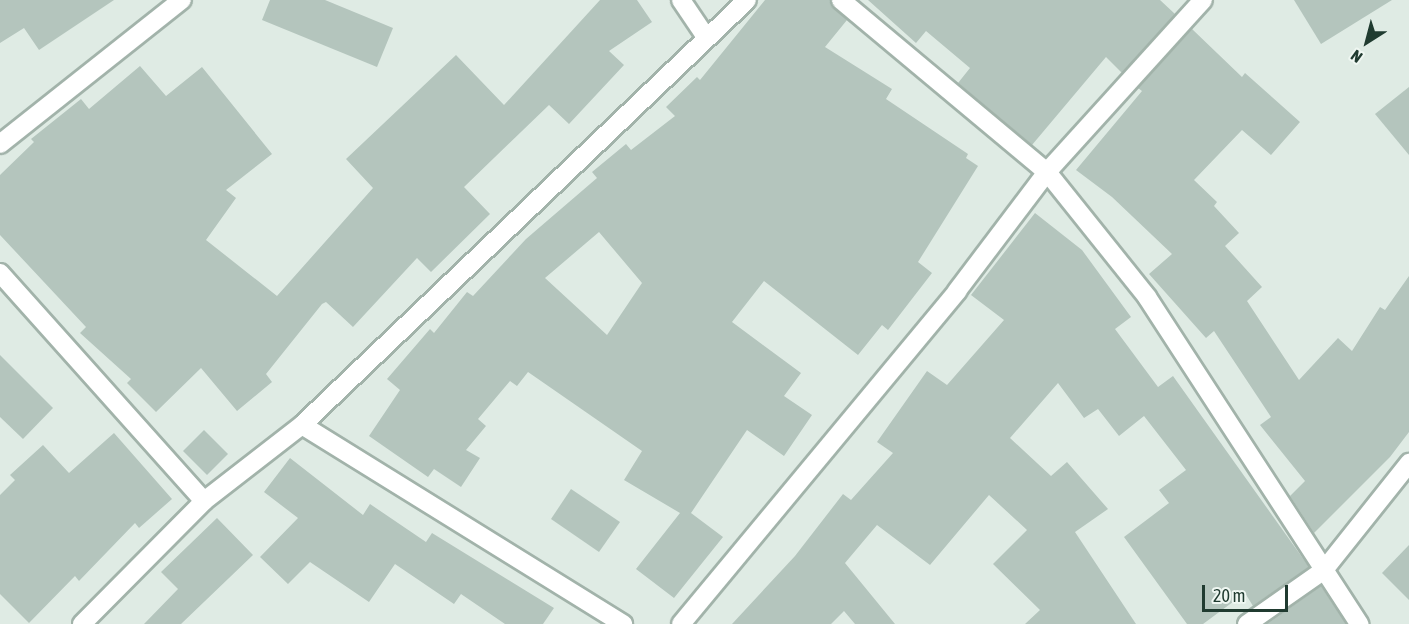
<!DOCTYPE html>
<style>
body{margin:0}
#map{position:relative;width:1409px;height:624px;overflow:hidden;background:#dfebe4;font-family:"Asap Condensed",sans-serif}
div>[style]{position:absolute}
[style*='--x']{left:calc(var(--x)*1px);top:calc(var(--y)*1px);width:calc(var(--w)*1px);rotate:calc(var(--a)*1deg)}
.building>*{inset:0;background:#b4c5bd}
.roads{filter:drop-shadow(2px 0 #a2b3aa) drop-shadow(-2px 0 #a2b3aa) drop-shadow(0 2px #a2b3aa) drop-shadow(0 -2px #a2b3aa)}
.minor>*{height:18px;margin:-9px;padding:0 9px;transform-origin:9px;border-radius:9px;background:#fff}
span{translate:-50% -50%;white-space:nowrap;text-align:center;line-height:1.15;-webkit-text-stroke:4.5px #eff7f2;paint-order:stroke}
.north{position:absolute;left:1337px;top:12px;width:60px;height:60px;-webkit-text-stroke:4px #eff7f2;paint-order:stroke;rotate:216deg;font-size:16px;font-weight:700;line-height:24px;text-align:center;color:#203b30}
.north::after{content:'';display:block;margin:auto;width:21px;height:27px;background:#203b30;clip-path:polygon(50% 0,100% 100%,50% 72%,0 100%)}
.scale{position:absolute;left:1202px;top:585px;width:86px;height:27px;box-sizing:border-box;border:3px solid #203b30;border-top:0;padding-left:8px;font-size:18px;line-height:21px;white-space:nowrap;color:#203b30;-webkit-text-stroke:4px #eff7f2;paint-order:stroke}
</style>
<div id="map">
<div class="building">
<i style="clip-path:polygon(0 0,114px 0,39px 50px,24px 28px,0 43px)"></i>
<i style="clip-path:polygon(270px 0,325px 0,393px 28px,377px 67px,262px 20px)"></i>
<i style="clip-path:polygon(600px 0,637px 0,652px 22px,609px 51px,624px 65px,569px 124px,549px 105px,464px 187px,490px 214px,431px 272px,417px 258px,353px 327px,326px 302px,322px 304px,266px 374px,272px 382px,237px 411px,201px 368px,156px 412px,127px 383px,131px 379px,80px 333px,86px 327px,0 235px,0 175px,34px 142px,31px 139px,81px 99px,89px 109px,140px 66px,166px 96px,202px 67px,272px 154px,226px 190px,236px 198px,206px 240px,277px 296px,373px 188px,346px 159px,456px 55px,504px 105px)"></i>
<i style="clip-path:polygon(evenodd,765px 0,830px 0,847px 20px,825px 47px,892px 89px,886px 99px,968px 154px,966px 158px,978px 166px,918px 262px,932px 273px,888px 330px,882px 325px,858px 355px,764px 281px,732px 322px,801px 373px,784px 396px,812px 415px,784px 456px,747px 430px,691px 513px,723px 537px,674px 598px,636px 569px,680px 513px,624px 480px,642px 451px,528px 372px,517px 386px,510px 381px,478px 419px,486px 426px,466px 450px,480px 458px,461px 487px,434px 469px,428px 477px,369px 436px,400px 390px,387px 379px,430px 329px,434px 333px,467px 292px,473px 296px,526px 239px,597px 178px,592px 172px,626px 144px,631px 150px,675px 116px,666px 107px,697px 77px,700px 80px,765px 0,599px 232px,642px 283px,607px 335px,545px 278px,599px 232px)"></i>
<i style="clip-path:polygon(868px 0,1160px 0,1175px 14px,1122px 73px,1106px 57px,1032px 145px,958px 83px,970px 68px,926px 31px,916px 43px)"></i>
<i style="clip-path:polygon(1294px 0,1392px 0,1321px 44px)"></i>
<i style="clip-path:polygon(1192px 29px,1242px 77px,1245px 73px,1300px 122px,1271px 155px,1242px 130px,1194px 180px,1217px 202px,1214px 206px,1239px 233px,1225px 246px,1262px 287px,1247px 301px,1299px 380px,1338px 338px,1352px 351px,1380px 307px,1385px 310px,1409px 276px,1409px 432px,1390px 457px,1314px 533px,1290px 496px,1305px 481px,1260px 425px,1271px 417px,1214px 331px,1206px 338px,1149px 274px,1172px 254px,1112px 197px,1076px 170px,1142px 91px,1138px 88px)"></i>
<i style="clip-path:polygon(1409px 87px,1409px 155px,1375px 114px)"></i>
<i style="clip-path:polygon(1035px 213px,1082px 250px,1131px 317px,1115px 329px,1158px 387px,1173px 376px,1309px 567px,1253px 606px,1245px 593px,1203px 624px,1187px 624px,1124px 537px,1169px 503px,1159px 490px,1186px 470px,1144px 416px,1119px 436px,1098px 409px,1084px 418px,1058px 383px,1010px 438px,1051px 476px,1067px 462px,1108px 509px,1075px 532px,1136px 624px,1025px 624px,1040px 610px,993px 564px,1027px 530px,989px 495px,930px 565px,877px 525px,845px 563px,895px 624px,855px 624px,844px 611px,831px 624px,732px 624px,795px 556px,843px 494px,851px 500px,893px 453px,877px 442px,927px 371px,947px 385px,1004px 320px,971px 295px)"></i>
<i style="clip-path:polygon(0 355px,53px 408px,23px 439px,0 417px)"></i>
<i style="clip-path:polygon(204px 430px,228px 454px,207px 475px,183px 451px)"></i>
<i style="clip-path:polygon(114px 433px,172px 499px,139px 528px,135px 523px,79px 581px,75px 576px,29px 623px,0 594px,0 495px,15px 480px,10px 475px,43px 445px,69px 473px)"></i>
<i style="clip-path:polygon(290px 458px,363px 515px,370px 504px,426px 542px,432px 533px,554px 608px,543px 624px,505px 624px,461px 594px,454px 604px,395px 564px,369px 602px,310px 562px,288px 584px,260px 557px,298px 518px,264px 492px)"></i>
<i style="clip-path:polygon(571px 489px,620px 522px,599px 552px,551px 519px)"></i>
<i style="clip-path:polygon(217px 518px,253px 555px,181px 624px,144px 624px,178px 589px,161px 572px)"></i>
<i style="clip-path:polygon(1409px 545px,1409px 600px,1382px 573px)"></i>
<i style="clip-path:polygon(1321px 586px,1346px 624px,1267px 624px)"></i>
</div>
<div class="roads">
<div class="minor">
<i style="--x:681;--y:0;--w:45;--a:56"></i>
<i style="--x:841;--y:0;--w:268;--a:39.9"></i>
<i style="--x:1047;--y:172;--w:160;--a:51.3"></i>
<i style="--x:1147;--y:297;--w:390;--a:57"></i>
<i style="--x:0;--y:144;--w:232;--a:-38.4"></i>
<i style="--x:0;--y:273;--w:306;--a:48.2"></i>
<i style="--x:302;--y:425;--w:378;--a:31.8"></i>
<i style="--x:82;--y:624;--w:173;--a:-45.2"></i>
<i style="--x:204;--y:501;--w:124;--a:-37.8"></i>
<i style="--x:302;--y:425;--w:615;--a:-43.68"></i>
<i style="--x:681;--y:624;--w:433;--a:-50.3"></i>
<i style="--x:957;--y:291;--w:149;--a:-52.9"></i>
<i style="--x:1047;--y:172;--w:232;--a:-47.8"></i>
<i style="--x:1247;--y:624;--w:94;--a:-35"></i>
<i style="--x:1324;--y:570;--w:137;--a:-51.5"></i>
</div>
</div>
<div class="north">N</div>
<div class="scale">20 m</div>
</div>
